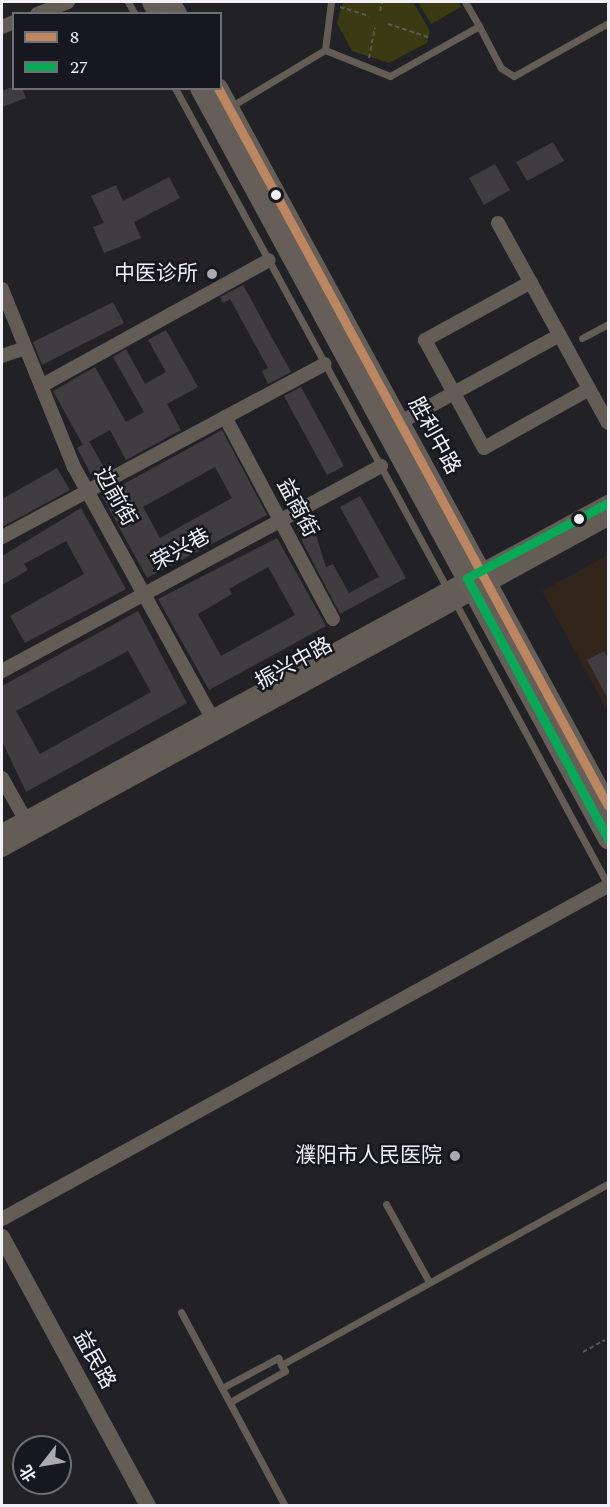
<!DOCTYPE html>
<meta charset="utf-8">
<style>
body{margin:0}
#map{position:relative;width:610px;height:1507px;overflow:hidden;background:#222226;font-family:Spectral,"Noto Sans SC",serif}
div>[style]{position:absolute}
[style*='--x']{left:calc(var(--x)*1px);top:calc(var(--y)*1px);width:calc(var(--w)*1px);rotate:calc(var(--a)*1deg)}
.education>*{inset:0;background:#32251c}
.green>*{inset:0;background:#3a3a13}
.building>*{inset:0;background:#3f3d3f}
.path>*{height:2px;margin-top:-1px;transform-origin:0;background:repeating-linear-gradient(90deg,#5d5956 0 4.5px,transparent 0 7.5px)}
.service>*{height:7px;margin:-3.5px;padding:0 3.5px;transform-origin:3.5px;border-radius:3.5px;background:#635d56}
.minor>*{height:14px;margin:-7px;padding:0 7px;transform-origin:7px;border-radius:7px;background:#635d56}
.tertiary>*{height:16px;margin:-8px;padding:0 8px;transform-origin:8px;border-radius:8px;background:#635d56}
.secondary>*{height:20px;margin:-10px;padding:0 10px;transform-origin:10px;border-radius:10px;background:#665f59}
.bus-1>*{height:9px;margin:-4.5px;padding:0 4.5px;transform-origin:4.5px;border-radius:4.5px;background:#bb8660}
.bus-2>*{height:9px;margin:-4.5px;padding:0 4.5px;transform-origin:4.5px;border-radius:4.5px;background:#06aa56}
.dots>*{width:16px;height:16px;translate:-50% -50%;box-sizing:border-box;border:3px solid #17181f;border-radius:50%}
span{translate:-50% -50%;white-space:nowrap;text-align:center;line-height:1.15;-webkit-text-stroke:5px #17181f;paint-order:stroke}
.poi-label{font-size:21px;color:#f1f1f7}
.right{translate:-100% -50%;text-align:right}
.street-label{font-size:21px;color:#f1f1f7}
.frame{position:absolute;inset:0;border:3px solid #f1f1f7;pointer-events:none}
.legend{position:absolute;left:12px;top:12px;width:210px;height:78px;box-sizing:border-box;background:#17181f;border:2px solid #6e6f75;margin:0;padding:8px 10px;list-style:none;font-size:18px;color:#f1f1f7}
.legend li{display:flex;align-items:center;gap:12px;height:30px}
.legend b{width:30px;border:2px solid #6e6f75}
.north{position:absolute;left:12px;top:1435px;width:60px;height:60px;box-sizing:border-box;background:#17181f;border:2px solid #6e6f75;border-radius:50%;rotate:239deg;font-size:16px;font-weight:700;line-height:24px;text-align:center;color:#f1f1f7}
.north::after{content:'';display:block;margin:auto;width:21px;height:27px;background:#a9a9ae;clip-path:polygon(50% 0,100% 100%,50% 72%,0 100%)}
</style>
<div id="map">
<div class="education">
<i style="clip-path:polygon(608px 555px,608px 712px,542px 591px)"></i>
</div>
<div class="green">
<i style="clip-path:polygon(343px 2px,413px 2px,430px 31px,427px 43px,389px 63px,352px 51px,337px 23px)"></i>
<i style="clip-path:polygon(418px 2px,458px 2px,461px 7px,431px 24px)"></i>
</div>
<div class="building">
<i style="clip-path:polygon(9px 88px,22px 88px,26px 98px,2px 107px,2px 91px)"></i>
<i style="clip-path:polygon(553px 142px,564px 161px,527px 181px,516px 162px)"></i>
<i style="clip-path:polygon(495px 164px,510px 190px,484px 205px,469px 178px)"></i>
<i style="clip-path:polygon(169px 177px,180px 198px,134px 222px,141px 238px,104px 253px,93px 227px,104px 223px,91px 196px,116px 185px,123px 201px)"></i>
<i style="clip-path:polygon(243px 285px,291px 372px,268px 384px,262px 371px,268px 368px,230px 299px,223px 303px,220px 297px)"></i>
<i style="clip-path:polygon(113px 302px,124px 323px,42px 365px,33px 342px)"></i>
<i style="clip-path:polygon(166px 330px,198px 387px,167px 404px,181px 430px,126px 460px,110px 430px,83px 445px,53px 391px,95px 367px,126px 422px,144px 412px,113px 357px,126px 349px,145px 384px,166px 372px,148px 340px)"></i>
<i style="clip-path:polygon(301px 387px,344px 466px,327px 475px,284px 396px)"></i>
<i style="clip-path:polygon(evenodd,222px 430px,267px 515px,147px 578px,102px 496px,222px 430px,215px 467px,232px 498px,160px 538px,143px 507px,215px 467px)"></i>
<i style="clip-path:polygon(89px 441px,106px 471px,93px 478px,77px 448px)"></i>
<i style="clip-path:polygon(57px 468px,70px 490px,2px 527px,2px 499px)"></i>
<i style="clip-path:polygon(360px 496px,406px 578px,340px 614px,303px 543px,296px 522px,310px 516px,326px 567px,333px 564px,349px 593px,379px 577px,340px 507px)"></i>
<i style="clip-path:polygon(81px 508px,126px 589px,25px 643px,10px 616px,84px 574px,66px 541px,24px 564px,28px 570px,2px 585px,2px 556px)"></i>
<i style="clip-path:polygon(evenodd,277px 538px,326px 626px,209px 690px,158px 599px,277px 538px,268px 567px,295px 615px,221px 656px,198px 614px,232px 594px,229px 589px,268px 567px)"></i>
<i style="clip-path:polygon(evenodd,138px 611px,187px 703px,26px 792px,2px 741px,2px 686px,138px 611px,128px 651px,151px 692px,40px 754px,16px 711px,128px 651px)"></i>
<i style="clip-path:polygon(604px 651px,609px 660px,609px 701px,587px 660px)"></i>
</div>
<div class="path">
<i style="--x:340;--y:7;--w:30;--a:17"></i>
<i style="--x:380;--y:11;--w:9;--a:-77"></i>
<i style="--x:388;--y:24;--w:45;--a:18"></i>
<i style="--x:369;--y:58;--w:31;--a:-79"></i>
<i style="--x:583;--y:1352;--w:25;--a:-29"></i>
</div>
<div class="service">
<i style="--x:128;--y:2;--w:14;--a:60"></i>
<i style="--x:479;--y:26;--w:47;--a:62.4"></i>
<i style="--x:501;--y:68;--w:15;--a:32"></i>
<i style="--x:514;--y:76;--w:108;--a:-29.4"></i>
<i style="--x:325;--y:50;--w:70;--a:21.8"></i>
<i style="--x:390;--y:76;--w:102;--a:-29.3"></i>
<i style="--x:479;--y:26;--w:28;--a:-120"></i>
<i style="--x:325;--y:50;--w:48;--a:-82.9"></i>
<i style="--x:175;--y:88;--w:571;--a:61.46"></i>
<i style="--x:230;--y:107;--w:111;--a:-31"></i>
<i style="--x:582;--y:338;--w:30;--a:-28"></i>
<i style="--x:455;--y:602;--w:322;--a:61.6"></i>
<i style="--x:386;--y:1204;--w:89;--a:61.1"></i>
<i style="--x:181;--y:1312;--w:220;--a:61.8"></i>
<i style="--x:281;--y:1365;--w:374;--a:-29"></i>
<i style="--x:222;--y:1388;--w:64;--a:-28.2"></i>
<i style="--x:278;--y:1358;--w:15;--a:62"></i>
<i style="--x:285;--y:1371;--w:63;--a:150.6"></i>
</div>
<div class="minor">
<i style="--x:37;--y:14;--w:33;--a:-21"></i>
<i style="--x:2;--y:27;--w:13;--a:-23"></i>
<i style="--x:498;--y:223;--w:228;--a:61.2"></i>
<i style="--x:531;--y:282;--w:121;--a:151.3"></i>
<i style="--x:425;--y:340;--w:123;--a:61.4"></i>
<i style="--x:484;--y:448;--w:120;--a:-29.3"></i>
<i style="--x:2;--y:289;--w:192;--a:68"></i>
<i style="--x:74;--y:467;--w:284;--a:61.2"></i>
<i style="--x:2;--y:356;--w:24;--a:-19"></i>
<i style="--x:41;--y:386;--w:260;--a:-28.9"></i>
<i style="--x:225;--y:417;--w:229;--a:61.9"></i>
<i style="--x:399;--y:423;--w:183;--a:-28.7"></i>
<i style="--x:2;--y:537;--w:366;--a:-28.2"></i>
<i style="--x:2;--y:671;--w:431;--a:-28.4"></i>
<i style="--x:2;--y:778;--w:47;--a:60.7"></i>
<i style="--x:2;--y:1219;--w:691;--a:-28.79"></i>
</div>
<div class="tertiary">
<i style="--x:2;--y:832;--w:690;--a:-28.5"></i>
<i style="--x:2;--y:849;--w:691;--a:-28.64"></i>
<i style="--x:2;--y:1237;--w:306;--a:61.5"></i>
</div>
<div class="secondary">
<i style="--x:152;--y:2;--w:14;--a:60"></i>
<i style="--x:170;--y:2;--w:14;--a:60"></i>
<i style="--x:200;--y:88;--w:855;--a:61.49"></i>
<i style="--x:218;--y:88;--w:817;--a:61.49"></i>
</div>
<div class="bus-1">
<i style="--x:218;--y:88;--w:817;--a:61.49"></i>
</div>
<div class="bus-2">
<i style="--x:608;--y:503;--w:160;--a:152"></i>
<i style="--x:467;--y:578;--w:297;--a:61.6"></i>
</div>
<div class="dots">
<i style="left:276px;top:195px;background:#f1f1f7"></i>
<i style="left:212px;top:274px;background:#a9a9ae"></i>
<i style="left:579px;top:519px;background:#f1f1f7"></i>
<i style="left:455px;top:1156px;background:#a9a9ae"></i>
</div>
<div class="poi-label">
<span class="right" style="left:198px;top:274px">中医诊所</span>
<span class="right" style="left:442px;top:1156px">濮阳市人民医院</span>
</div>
<div class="street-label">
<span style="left:434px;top:436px;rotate:61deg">胜利中路</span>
<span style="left:115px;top:497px;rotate:61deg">边前街</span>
<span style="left:297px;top:508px;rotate:62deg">益商街</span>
<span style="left:181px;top:550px;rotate:-29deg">荣兴巷</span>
<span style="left:294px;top:664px;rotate:-29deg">振兴中路</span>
<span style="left:94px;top:1360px;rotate:61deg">益民路</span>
</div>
<div class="frame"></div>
<ul class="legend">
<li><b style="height:8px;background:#bb8660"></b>8</li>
<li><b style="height:8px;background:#06aa56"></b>27</li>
</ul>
<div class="north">北</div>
</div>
